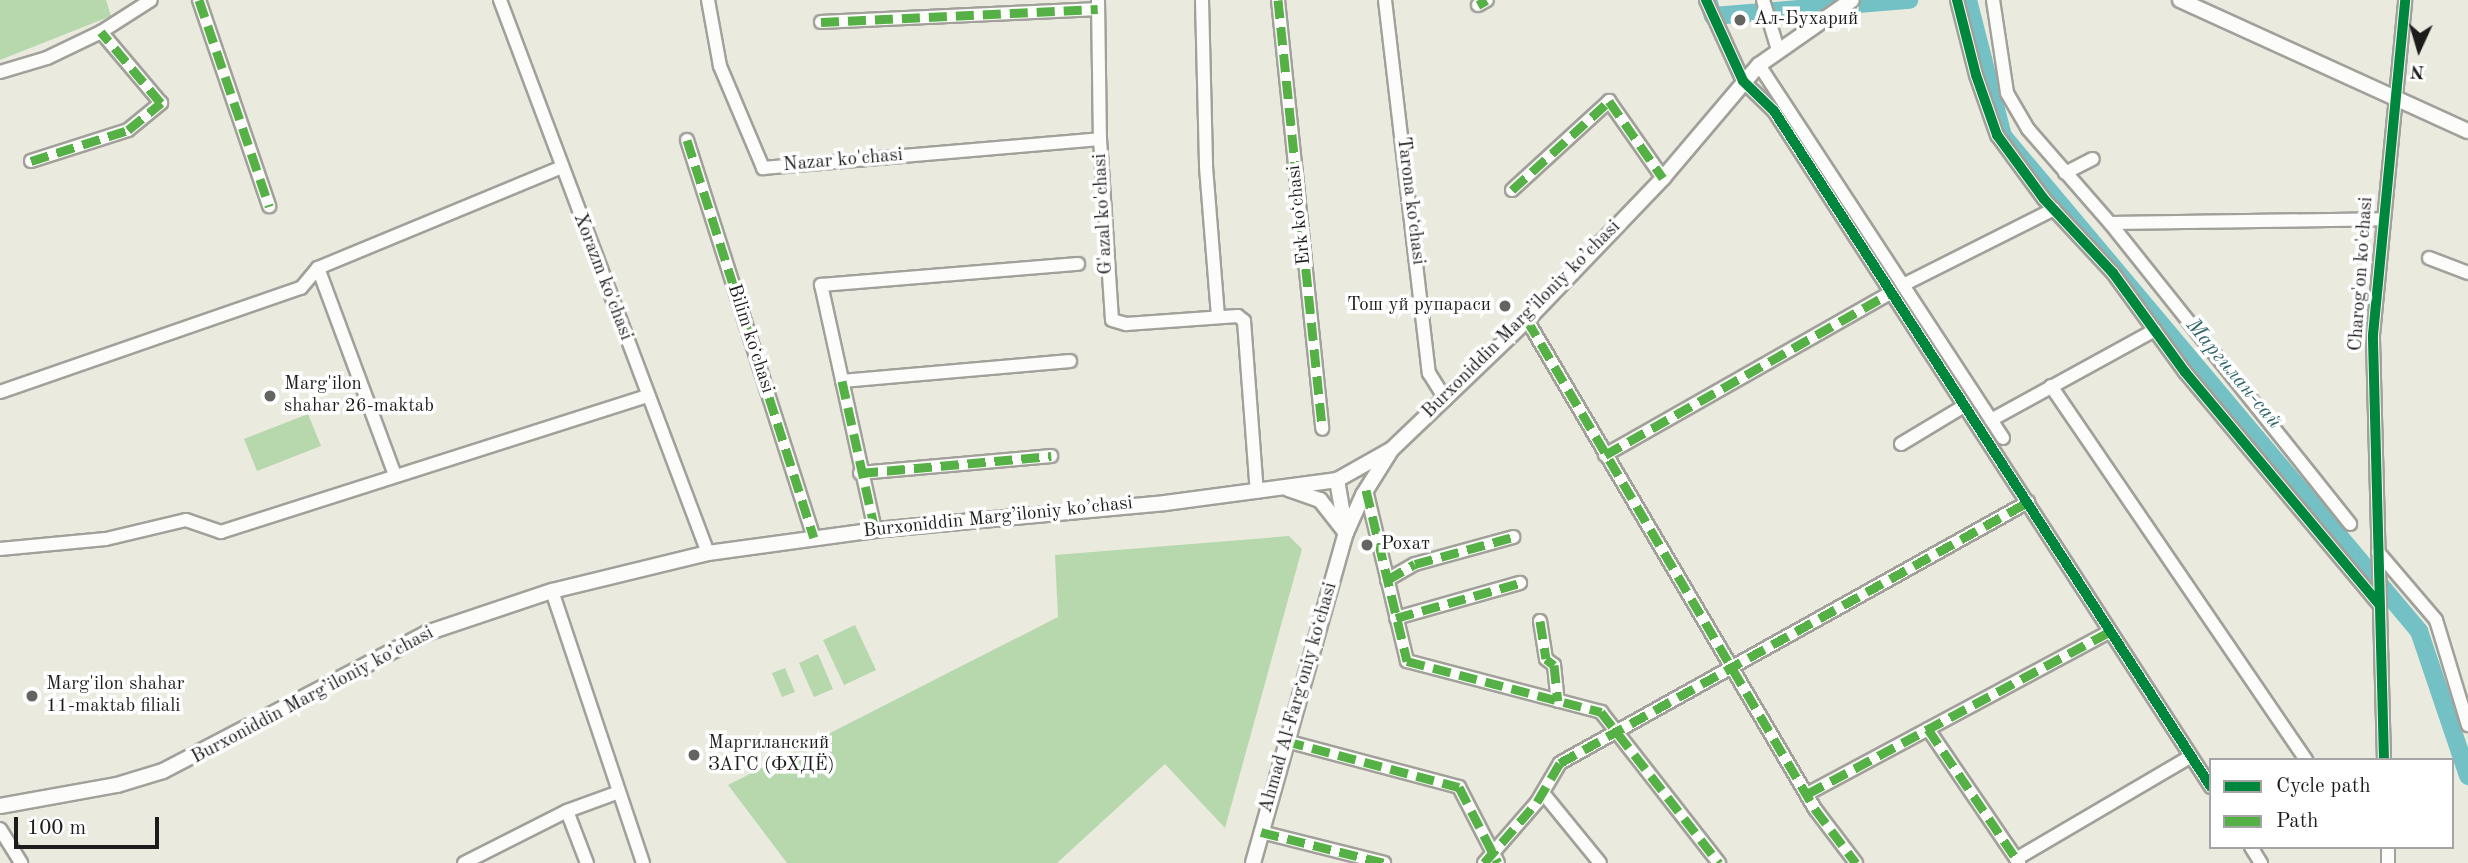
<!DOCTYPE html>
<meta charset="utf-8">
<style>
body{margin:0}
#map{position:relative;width:2468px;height:863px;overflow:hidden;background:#ebeadf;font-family:"Old Standard TT",serif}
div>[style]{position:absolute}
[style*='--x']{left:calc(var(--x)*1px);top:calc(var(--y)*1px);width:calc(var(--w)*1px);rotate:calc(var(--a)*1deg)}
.green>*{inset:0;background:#b6d8ac}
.river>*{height:18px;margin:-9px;padding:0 9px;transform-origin:9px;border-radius:9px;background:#73c1c4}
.roads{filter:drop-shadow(2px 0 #a1a09a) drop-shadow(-2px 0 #a1a09a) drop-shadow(0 2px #a1a09a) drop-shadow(0 -2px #a1a09a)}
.minor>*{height:12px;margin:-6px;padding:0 6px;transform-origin:6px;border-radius:6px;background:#fcfcfa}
.major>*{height:14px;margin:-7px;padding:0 7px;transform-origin:7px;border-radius:7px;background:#fcfcfa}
.quiet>*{height:9px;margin-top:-4.5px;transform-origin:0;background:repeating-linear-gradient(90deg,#55b145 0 18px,transparent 0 27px)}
.cycleway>*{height:10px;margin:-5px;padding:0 5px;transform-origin:5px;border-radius:5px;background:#00873e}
.dots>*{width:19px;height:19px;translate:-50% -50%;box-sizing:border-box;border:4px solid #fff;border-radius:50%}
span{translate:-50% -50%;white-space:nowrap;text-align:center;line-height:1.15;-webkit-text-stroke:7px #fff;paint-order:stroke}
.poi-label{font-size:19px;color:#1c1c1c}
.left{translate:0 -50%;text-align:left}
.right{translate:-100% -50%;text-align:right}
.street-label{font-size:19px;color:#1c1c1c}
.water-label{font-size:21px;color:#2e666a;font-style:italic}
.legend{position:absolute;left:2209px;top:758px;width:245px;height:91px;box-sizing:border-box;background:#fff;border:2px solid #a4a4a4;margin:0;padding:9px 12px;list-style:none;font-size:21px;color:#1c1c1c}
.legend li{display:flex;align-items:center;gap:14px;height:35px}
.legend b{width:35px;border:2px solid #a4a4a4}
.north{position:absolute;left:2384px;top:14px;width:70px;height:70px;-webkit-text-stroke:5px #fff;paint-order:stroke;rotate:184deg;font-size:19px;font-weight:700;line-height:28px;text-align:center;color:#1c1c1c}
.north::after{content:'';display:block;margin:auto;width:24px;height:32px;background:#1c1c1c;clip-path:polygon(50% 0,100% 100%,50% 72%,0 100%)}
.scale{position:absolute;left:14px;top:817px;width:145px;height:32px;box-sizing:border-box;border:4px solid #1c1c1c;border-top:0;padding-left:9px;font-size:21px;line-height:24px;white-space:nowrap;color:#1c1c1c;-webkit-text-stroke:5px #fff;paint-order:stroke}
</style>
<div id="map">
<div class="green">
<i style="clip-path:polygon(0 0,106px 0,111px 16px,0 60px)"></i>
<i style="clip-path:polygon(308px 414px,321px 446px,257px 471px,244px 439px)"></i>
<i style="clip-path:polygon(1289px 536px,1302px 549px,1225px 828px,1165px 764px,1057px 863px,787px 863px,728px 785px,1058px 617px,1055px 555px)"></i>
<i style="clip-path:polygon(855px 625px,876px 670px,844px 685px,823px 640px)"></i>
<i style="clip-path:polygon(818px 654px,833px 689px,814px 697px,799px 663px)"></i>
<i style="clip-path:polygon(785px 668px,795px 692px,782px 697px,772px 673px)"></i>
</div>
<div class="river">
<i style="--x:1708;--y:0;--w:17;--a:73"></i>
<i style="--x:1713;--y:16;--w:197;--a:-4.7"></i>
<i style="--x:1968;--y:0;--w:140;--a:75.6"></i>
<i style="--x:2003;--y:136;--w:647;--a:49.96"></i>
<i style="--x:2419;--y:631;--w:153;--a:71.3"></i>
</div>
<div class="roads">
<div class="minor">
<i style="--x:199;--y:0;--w:218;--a:71.2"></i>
<i style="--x:500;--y:0;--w:591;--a:69.39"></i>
<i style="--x:708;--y:0;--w:67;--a:79.7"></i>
<i style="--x:720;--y:66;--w:111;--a:67.1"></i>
<i style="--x:763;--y:168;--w:338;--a:-4.9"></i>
<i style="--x:1098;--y:0;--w:139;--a:89.2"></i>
<i style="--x:1100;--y:139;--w:181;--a:86.2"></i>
<i style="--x:1112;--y:320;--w:15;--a:16"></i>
<i style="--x:1126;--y:324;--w:112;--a:-4.1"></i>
<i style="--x:1238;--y:316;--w:8;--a:40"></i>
<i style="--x:1244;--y:321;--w:171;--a:85.7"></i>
<i style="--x:1202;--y:0;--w:167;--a:88.6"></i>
<i style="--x:1206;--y:167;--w:150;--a:85.4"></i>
<i style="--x:1278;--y:0;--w:431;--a:84.1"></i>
<i style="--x:1385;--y:0;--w:376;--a:83.3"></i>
<i style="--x:1429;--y:373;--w:31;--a:58"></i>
<i style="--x:1706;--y:0;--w:89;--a:65.4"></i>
<i style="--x:1743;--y:81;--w:43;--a:44.1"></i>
<i style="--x:1774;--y:111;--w:805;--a:57.12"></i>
<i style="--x:1763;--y:0;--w:52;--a:73.3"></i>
<i style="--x:1957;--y:0;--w:77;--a:75.8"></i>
<i style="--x:1976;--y:75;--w:64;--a:70.7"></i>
<i style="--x:1997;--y:135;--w:79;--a:53.7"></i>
<i style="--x:2044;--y:199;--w:101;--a:47"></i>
<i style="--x:2113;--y:273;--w:122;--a:54"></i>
<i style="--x:2185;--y:372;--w:302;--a:50.1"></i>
<i style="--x:1993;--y:0;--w:94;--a:81.4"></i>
<i style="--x:2007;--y:93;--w:42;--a:59.7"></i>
<i style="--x:2028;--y:129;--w:125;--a:48.9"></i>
<i style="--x:2110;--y:223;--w:273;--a:-0.8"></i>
<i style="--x:1478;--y:5;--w:10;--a:-29"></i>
<i style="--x:821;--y:22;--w:277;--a:-2.7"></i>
<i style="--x:1759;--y:65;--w:263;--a:56.8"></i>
<i style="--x:0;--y:72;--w:49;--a:-16.6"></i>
<i style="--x:47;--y:58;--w:60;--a:-25.7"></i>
<i style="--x:101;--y:32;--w:59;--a:-32.6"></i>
<i style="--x:687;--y:140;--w:417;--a:72.3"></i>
<i style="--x:31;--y:161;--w:102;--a:-17.7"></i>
<i style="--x:128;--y:130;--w:43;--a:-39.3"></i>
<i style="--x:161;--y:103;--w:93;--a:-130.2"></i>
<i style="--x:2065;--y:173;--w:31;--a:-27"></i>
<i style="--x:1512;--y:190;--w:132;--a:-42.5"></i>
<i style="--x:1609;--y:101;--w:94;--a:55"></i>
<i style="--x:2110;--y:223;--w:385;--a:51.4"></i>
<i style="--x:2429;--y:258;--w:42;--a:21"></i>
<i style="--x:318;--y:268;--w:221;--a:69.6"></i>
<i style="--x:1527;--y:320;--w:568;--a:59.5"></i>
<i style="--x:1815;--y:809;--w:68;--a:52.8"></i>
<i style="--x:842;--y:381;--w:229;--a:-5"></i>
<i style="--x:2051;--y:386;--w:453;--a:55.7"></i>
<i style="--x:0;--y:392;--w:318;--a:-19.1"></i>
<i style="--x:301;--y:288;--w:26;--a:-50"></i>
<i style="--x:318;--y:268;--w:262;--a:-22.5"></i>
<i style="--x:1991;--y:420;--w:187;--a:-28.8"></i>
<i style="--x:2003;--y:438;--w:183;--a:-123.2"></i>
<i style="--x:1903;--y:285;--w:169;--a:-26.7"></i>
<i style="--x:1901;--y:444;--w:74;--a:-31.1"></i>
<i style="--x:1605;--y:455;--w:328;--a:-29.6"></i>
<i style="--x:860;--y:473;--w:192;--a:-5.1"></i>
<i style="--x:1366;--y:490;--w:176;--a:76.5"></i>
<i style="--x:1407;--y:661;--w:201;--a:14.7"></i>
<i style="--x:1601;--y:712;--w:192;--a:52"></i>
<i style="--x:875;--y:530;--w:251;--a:-102.4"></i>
<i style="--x:821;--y:285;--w:258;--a:-4.7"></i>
<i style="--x:0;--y:549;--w:106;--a:-5.4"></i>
<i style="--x:106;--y:539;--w:82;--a:-13.4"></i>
<i style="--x:186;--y:520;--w:37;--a:19"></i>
<i style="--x:221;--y:532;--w:448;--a:-17.7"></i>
<i style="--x:2378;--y:552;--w:89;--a:49.5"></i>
<i style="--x:2436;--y:620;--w:110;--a:73.1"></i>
<i style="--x:1387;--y:580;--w:32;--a:-30"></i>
<i style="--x:1415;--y:564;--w:102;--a:-15.4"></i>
<i style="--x:552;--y:591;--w:287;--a:71.5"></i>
<i style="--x:1396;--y:618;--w:129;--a:-15.8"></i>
<i style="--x:1540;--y:621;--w:38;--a:81"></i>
<i style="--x:1546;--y:659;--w:10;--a:37"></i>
<i style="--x:1554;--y:665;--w:36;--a:84"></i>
<i style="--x:1928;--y:729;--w:162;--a:55.8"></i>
<i style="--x:1286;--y:741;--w:179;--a:14.9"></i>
<i style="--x:1459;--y:787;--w:85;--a:62.8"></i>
<i style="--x:2384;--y:760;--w:425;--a:-91.5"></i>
<i style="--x:2373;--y:335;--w:337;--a:-84.5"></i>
<i style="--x:1543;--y:793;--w:90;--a:50.8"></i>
<i style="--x:1807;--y:794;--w:340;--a:-28.2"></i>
<i style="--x:567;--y:811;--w:56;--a:69"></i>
<i style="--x:0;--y:829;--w:40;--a:58"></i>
<i style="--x:1261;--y:832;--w:127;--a:14.1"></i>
<i style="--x:2251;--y:847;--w:19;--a:58"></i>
<i style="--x:2388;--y:847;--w:16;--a:90"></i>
<i style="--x:2016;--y:859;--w:202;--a:-30.4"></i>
<i style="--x:464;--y:863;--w:115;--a:-26.8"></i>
<i style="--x:567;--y:811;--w:55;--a:-20.1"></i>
<i style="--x:1484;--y:863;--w:81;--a:-49"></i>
<i style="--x:1537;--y:802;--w:45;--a:-59.5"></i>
<i style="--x:1560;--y:763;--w:536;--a:-29.15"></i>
</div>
<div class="major">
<i style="--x:2180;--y:0;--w:316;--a:24.5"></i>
<i style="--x:1288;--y:489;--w:34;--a:19"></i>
<i style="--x:1320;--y:500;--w:42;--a:51.8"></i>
<i style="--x:1346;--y:533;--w:42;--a:-65.9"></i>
<i style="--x:1363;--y:495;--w:51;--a:-57.9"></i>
<i style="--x:0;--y:806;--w:119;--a:-10.2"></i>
<i style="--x:117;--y:785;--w:48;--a:-16.9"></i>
<i style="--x:163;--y:771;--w:298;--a:-27.6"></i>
<i style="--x:427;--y:633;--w:132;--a:-18.6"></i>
<i style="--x:552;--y:591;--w:161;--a:-13.7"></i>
<i style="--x:708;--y:553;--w:169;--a:-7.8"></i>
<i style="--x:875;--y:530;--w:291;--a:-5.3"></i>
<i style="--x:1165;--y:503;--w:174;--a:-7.6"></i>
<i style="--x:1337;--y:480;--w:63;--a:-29.4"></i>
<i style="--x:1392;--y:449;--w:187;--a:-43.7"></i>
<i style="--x:1527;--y:320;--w:197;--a:-46.2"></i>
<i style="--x:1663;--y:178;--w:148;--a:-49.7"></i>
<i style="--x:1759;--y:65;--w:113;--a:-35"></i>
<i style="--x:1253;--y:863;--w:343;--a:-74.3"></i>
<i style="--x:1346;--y:533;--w:54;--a:-99.6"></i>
</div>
</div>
<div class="quiet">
<i style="--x:199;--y:0;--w:218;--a:71.2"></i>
<i style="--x:1278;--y:0;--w:431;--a:84.1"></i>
<i style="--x:1478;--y:5;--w:10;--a:-29"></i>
<i style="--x:821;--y:22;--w:277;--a:-2.7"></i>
<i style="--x:687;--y:140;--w:417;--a:72.3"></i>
<i style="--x:31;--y:161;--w:102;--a:-17.7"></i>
<i style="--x:128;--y:130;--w:43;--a:-39.3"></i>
<i style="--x:161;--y:103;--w:93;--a:-130.2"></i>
<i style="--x:1512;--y:190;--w:132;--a:-42.5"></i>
<i style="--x:1609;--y:101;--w:94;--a:55"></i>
<i style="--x:1527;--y:320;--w:568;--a:59.5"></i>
<i style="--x:1815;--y:809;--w:68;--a:52.8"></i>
<i style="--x:842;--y:381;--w:153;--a:77.5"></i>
<i style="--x:1605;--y:455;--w:328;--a:-29.6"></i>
<i style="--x:860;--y:473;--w:192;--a:-5.1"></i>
<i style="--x:1366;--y:490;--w:176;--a:76.5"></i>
<i style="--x:1407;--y:661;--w:201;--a:14.7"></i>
<i style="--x:1601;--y:712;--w:192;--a:52"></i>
<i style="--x:1387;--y:580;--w:32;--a:-30"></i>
<i style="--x:1415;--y:564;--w:102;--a:-15.4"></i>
<i style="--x:1396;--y:618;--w:129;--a:-15.8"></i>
<i style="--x:1540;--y:621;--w:38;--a:81"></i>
<i style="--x:1546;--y:659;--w:10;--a:37"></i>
<i style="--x:1554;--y:665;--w:36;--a:84"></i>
<i style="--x:1928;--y:729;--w:162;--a:55.8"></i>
<i style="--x:1286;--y:741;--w:179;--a:14.9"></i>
<i style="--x:1459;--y:787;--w:85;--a:62.8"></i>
<i style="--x:1807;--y:794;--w:340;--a:-28.2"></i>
<i style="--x:1261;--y:832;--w:127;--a:14.1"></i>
<i style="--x:1484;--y:863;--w:81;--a:-49"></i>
<i style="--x:1537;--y:802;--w:45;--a:-59.5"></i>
<i style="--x:1560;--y:763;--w:536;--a:-29.15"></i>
</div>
<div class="cycleway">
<i style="--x:1706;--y:0;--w:89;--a:65.4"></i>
<i style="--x:1743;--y:81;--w:43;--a:44.1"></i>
<i style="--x:1774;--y:111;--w:805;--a:57.12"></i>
<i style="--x:1957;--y:0;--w:77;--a:75.8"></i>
<i style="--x:1976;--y:75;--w:64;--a:70.7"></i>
<i style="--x:1997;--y:135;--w:79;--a:53.7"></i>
<i style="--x:2044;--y:199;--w:101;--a:47"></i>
<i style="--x:2113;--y:273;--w:122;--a:54"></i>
<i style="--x:2185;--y:372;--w:302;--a:50.1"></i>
<i style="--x:2384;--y:760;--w:425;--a:-91.5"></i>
<i style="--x:2373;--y:335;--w:337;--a:-84.5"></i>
</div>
<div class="dots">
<i style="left:1740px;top:20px;background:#646460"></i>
<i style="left:1505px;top:306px;background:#646460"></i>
<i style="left:270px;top:396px;background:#646460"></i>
<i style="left:1367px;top:545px;background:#646460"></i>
<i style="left:32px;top:696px;background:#646460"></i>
<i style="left:694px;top:755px;background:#646460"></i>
</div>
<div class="poi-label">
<span class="left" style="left:1754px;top:20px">Ал-Бухарий</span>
<span class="right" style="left:1491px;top:306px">Тош уй рупараси</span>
<span class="left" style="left:284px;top:396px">Marg'ilon<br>shahar 26-maktab</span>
<span class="left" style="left:1381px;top:545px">Рохат</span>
<span class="left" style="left:46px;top:696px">Marg'ilon shahar<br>11-maktab filiali</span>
<span class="left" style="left:708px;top:755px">Маргиланский<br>ЗАГС (ФХДЁ)</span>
</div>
<div class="street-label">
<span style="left:843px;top:161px;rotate:-5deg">Nazar ko'chasi</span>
<span style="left:1410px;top:201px;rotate:83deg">Tarona koʻchasi</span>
<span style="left:1104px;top:214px;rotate:-93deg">G'azal ko'chasi</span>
<span style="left:1300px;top:215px;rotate:-96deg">Erk koʻchasi</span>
<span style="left:2362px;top:274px;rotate:-86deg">Charog'on ko'chasi</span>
<span style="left:602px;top:277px;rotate:69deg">Xorazm ko'chasi</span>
<span style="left:1522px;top:320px;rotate:-45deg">Burxoniddin Marg’iloniy ko’chasi</span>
<span style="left:750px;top:339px;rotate:72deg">Bilim koʻchasi</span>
<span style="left:998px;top:518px;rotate:-6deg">Burxoniddin Marg’iloniy ko’chasi</span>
<span style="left:313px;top:696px;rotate:-28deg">Burxoniddin Marg’iloniy ko’chasi</span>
<span style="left:1299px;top:698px;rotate:-74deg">Ahmad Al-Fargʻoniy koʻchasi</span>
</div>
<div class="water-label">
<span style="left:2233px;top:374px;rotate:50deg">Маргилан-сай</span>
</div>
<ul class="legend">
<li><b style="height:9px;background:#00873e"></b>Cycle path</li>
<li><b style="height:9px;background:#55b145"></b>Path</li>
</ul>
<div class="north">N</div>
<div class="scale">100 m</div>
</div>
